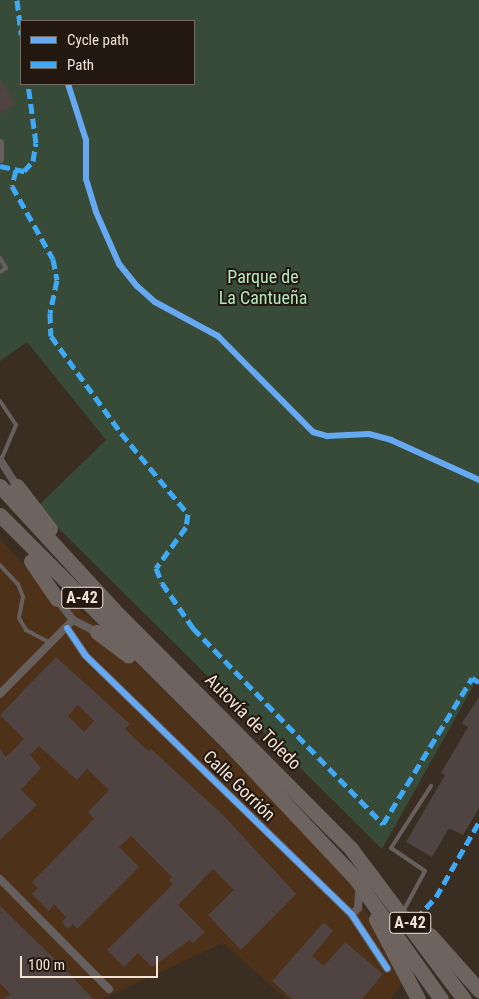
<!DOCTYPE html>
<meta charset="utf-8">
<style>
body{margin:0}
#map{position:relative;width:479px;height:999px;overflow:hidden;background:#3a2e22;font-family:"Roboto Condensed",sans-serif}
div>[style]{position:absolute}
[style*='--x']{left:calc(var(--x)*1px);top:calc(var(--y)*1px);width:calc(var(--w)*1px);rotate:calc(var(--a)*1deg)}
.built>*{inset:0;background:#4d3119}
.green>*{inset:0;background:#374b38}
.building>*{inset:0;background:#504442}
.lane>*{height:4px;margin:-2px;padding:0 2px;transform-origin:2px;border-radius:2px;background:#665f5e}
.street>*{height:8px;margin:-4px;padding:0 4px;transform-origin:4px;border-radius:4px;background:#665f5e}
.highway>*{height:15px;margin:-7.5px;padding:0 7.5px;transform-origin:7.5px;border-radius:7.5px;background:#6e645f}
.quiet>*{height:5px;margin-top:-2.5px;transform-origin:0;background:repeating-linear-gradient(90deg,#3fa9f5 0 10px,transparent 0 15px)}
.cycleway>*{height:6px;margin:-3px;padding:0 3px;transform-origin:3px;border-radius:3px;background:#66a8f1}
span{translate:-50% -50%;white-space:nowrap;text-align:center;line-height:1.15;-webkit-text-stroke:4px #23180f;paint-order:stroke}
.shield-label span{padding:1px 4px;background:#23180f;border:1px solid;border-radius:4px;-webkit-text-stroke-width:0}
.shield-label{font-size:16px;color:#f2e2d5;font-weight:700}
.park-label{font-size:18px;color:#b2e8bf}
.street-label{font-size:18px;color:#f2e2d5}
.legend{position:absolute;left:20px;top:20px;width:175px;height:65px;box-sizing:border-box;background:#23180f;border:1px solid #76695e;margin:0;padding:6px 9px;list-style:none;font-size:15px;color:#f2e2d5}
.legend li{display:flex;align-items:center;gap:10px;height:25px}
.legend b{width:25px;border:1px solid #76695e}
.scale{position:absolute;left:20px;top:956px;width:138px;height:22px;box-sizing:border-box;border:2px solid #f2e2d5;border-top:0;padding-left:6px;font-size:15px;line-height:18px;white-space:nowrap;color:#f2e2d5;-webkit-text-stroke:4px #23180f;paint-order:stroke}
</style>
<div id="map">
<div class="built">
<i style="clip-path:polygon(0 539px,34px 576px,97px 623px,344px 872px,404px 981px,390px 999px,286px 999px,223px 943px,102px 999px,0 999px)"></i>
</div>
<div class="green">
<i style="clip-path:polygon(evenodd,0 0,479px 0,479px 676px,382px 849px,37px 507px,106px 440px,27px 342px,0 361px,0 0,21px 21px,194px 21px,194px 84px,21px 84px,21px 21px)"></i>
</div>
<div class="building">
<i style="clip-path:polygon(0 79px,16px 104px,0 114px)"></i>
<i style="clip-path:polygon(evenodd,56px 657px,130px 724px,125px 729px,142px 745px,149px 751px,151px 749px,224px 816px,296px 894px,241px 950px,208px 915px,234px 890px,213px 869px,178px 905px,205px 932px,193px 943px,190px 940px,152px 967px,138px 953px,124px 967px,107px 950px,173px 884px,169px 880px,172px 877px,131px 836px,119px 847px,139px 867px,77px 929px,73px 924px,68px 929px,62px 922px,66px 917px,54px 904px,49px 911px,32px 894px,38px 888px,32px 882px,94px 819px,88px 812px,109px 790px,87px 769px,77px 780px,39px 746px,30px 755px,41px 768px,21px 790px,37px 805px,0 840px,0 749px,6px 757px,24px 739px,0 715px,56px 657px,78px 705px,94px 721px,84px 732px,68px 716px,78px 705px)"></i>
<i style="clip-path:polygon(479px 697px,479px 808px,463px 835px,449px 828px,432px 857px,406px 842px,445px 775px,441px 773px,468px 727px,462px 723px)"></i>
<i style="clip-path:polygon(0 906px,71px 975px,93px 999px,4px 999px,10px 994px,0 983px)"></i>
<i style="clip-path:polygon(324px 922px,333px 931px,312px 956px,324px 966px,345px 942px,383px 974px,362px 999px,292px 999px,272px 981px)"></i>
</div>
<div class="lane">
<i style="--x:0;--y:258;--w:12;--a:59"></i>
<i style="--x:6;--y:268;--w:7;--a:146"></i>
<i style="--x:0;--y:401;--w:29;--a:56"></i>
<i style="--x:16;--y:425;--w:39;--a:113"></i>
<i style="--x:0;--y:565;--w:26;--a:47"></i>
<i style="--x:18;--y:584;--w:14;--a:69"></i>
<i style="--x:23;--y:597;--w:21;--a:101"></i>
<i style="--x:19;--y:618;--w:14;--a:60"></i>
<i style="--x:26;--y:630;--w:27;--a:28"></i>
<i style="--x:405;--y:908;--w:42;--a:-61.6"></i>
<i style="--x:425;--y:871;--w:41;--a:-145.9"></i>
<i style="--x:391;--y:848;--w:74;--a:-57.2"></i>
</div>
<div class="street">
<i style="--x:0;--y:143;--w:16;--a:90"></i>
<i style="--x:0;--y:460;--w:31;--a:57"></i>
<i style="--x:57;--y:599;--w:26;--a:53"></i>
<i style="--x:73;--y:620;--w:27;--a:27"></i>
<i style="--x:67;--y:628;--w:32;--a:56"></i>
<i style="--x:85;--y:655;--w:373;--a:44.2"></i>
<i style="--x:352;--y:915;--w:64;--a:56.6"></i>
<i style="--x:0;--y:694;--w:104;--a:-45.4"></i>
<i style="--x:0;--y:879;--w:155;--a:45.3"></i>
<i style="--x:352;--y:915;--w:9;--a:-49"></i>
<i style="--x:358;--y:908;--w:15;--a:-86"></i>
</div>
<div class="highway">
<i style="--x:0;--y:486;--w:168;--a:47.4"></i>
<i style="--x:114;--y:610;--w:338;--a:45.2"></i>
<i style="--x:352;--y:850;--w:186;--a:53.1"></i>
<i style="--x:17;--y:486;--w:54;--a:52.5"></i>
<i style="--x:0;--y:515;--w:327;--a:45"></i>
<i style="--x:231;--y:746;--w:181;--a:46.8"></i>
<i style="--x:355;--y:878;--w:148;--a:54.6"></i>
<i style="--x:31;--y:561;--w:46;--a:55.6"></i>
<i style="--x:97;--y:632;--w:39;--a:37"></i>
<i style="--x:376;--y:919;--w:90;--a:62.3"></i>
<i style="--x:430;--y:935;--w:74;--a:48.3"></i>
</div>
<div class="quiet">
<i style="--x:17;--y:0;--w:35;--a:83"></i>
<i style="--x:0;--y:166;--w:25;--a:12"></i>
<i style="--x:24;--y:171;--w:13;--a:-48"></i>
<i style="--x:33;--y:161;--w:18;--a:-81"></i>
<i style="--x:36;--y:143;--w:60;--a:-97.7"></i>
<i style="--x:16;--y:170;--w:16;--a:104"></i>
<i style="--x:12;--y:186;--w:84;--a:60.7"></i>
<i style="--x:53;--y:259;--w:21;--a:79"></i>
<i style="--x:57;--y:280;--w:34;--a:102"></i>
<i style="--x:50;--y:313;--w:23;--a:88"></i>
<i style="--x:51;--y:336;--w:120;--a:54.2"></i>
<i style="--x:121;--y:433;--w:105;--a:50.4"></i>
<i style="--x:188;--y:514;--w:13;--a:99"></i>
<i style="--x:186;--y:527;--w:51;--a:126.2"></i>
<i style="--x:156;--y:568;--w:16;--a:68"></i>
<i style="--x:162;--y:583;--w:55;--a:55.4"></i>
<i style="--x:193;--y:628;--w:273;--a:45.9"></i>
<i style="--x:383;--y:824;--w:171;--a:-58.6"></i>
<i style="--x:472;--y:678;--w:8;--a:30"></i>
<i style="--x:416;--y:919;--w:30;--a:-48"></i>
<i style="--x:436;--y:897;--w:86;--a:-60.2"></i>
</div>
<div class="cycleway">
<i style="--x:68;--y:84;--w:59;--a:72.2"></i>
<i style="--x:86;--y:140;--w:39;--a:90"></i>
<i style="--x:86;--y:179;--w:34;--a:73"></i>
<i style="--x:96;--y:212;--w:57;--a:66.1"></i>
<i style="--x:119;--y:264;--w:28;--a:51"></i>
<i style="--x:137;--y:286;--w:24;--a:42"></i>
<i style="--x:155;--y:302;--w:72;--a:28.4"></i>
<i style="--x:218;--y:336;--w:135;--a:45.3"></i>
<i style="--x:313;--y:432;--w:15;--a:16"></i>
<i style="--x:327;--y:436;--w:42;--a:-2.7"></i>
<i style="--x:369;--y:434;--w:23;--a:15"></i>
<i style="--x:391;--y:440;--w:97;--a:24.4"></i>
<i style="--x:67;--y:628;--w:32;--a:56"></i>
<i style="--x:85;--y:655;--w:373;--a:44.2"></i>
<i style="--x:352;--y:915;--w:64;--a:56.6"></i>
</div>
<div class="shield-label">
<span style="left:82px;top:598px">A-42</span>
<span style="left:410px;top:923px">A-42</span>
</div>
<div class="park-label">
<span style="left:263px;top:288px">Parque de<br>La Cantueña</span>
</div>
<div class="street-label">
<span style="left:253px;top:722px;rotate:45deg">Autovía de Toledo</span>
<span style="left:239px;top:786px;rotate:44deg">Calle Gorrión</span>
</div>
<ul class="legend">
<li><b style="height:6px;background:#66a8f1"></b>Cycle path</li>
<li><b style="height:6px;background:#3fa9f5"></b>Path</li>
</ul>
<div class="scale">100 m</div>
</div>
